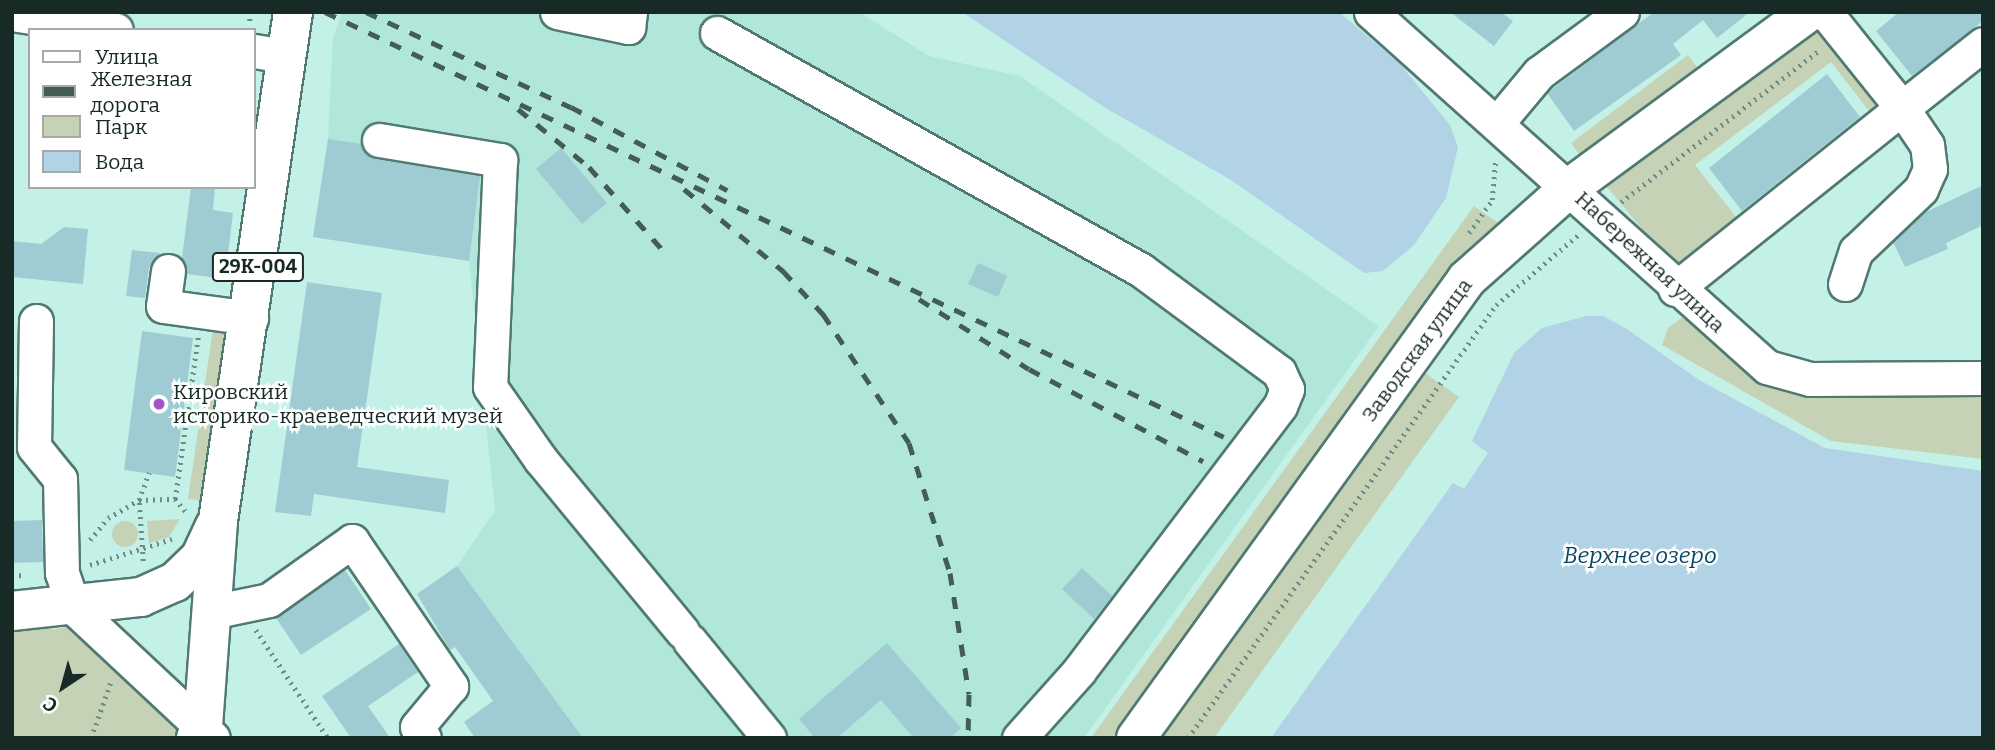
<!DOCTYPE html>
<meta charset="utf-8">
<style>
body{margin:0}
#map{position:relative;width:1995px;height:750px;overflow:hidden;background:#c4f1e7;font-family:Bitter,serif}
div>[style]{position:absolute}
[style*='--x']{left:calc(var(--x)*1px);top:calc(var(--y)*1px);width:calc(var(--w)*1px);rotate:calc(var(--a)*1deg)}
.built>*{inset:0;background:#b0e7da}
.green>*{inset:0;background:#c6d2b6}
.round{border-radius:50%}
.water>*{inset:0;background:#b2d2e5}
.building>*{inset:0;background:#9eccd2}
.path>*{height:4.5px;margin-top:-2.25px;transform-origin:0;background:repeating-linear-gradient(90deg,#6c8c85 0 2px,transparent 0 7px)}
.roads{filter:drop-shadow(2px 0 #507a71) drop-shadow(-2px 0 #507a71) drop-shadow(0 2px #507a71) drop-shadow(0 -2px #507a71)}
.minor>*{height:33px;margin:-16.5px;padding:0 16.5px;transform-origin:16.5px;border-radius:16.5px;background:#fff}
.major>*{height:38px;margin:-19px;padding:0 19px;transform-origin:19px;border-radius:19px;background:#fff}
.rail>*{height:5px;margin-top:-2.5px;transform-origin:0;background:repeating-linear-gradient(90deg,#445c57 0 12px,transparent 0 24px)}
.dots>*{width:19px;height:19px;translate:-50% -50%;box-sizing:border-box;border:4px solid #fff;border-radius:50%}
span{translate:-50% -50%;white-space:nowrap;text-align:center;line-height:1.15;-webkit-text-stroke:5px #fff;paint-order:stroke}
.shield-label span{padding:2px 5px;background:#fff;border:2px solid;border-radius:5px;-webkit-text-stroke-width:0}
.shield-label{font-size:19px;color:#182a26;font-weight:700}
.street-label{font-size:21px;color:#182a26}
.poi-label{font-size:21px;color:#182a26}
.left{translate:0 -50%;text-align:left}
.water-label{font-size:23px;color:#0a4862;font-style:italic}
.frame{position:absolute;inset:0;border:14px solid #182a26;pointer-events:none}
.legend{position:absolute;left:28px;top:28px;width:228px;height:161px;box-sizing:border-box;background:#fff;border:2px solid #a3aaa8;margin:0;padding:9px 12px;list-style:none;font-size:21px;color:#182a26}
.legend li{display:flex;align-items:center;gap:14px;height:35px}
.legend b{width:35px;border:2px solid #a3aaa8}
.north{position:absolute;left:28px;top:652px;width:70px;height:70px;-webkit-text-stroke:5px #fff;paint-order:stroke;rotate:216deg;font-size:19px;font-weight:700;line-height:28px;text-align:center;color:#182a26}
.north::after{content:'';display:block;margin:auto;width:24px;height:32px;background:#182a26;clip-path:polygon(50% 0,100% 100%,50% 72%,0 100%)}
</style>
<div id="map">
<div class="built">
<i style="clip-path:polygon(342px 12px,859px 12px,929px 56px,1020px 76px,1379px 326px,1084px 738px,583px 738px,457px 566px,495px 511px,469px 261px,313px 237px,328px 139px,333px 37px)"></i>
</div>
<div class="green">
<i style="clip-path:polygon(1822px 21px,1883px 100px,1869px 111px,1831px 62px,1695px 165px,1737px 218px,1675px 269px,1603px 182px)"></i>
<i style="clip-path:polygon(1688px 55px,1702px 74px,1585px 162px,1571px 143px)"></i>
<i style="clip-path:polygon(1474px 206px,1498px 223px,1125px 738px,1091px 738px)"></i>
<i style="clip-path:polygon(1684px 316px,1764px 375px,1983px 391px,1983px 459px,1831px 441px,1662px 345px,1668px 328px)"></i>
<i style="clip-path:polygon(213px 329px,225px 331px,204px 501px,188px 499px)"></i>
<i style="clip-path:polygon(1421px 370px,1459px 397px,1214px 738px,1157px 738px)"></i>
<i style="clip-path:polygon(180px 519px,169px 537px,149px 543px,147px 521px)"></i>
<i class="round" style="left:112px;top:521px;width:26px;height:26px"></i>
<i style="clip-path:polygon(52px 624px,53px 630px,73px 625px,181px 729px,176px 738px,12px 738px,12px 627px)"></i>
</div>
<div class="water">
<i style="clip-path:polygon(962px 12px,1339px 12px,1400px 64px,1450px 125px,1458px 147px,1446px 198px,1414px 245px,1383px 271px,1364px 273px,1231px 180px,1104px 107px)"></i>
<i style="clip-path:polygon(1586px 316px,1603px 316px,1627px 329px,1699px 380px,1825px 448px,1983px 471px,1983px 738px,1271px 738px,1453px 483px,1464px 489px,1488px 453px,1472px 441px,1514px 353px,1542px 328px)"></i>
</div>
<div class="building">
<i style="clip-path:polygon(1450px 12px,1501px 12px,1513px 21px,1494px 46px)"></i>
<i style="clip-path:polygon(1654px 12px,1750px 12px,1717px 38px,1703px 20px,1673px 44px,1681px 55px,1574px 131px,1547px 93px)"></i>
<i style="clip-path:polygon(1899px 12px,1983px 12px,1983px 21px,1912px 76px,1876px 31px)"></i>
<i style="clip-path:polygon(1827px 74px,1860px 117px,1742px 211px,1709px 168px)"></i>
<i style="clip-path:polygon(328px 139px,361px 144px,376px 159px,480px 176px,469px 261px,313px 237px)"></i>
<i style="clip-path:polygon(561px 148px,607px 203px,582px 224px,536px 169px)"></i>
<i style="clip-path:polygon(1983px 185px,1983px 225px,1946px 243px,1948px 249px,1905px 267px,1893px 242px,1924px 213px)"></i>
<i style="clip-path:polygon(191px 187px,215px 187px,213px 210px,233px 213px,225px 279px,187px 274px,182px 258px)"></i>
<i style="clip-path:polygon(64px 227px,88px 229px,83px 284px,12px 277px,12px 241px,41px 244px)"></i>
<i style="clip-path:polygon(132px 250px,160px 253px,149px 268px,145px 298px,126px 296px)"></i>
<i style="clip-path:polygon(978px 263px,1007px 276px,998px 297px,968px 284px)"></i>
<i style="clip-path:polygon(307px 282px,382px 293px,357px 467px,449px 480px,445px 513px,314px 494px,311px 516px,275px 512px)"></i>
<i style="clip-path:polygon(142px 331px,193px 338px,175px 477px,124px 470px)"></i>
<i style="clip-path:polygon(42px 520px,43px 562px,12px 563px,12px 521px)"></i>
<i style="clip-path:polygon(457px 566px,583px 738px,475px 738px,464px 722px,493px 701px,455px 647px,450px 650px,417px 594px)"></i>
<i style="clip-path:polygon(1082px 568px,1112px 596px,1094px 619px,1062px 589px)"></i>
<i style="clip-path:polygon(345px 570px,371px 609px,301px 655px,276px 618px)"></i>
<i style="clip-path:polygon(887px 643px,961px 728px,950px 738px,914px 738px,881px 700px,837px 738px,815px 738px,799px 719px)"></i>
<i style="clip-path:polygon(399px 644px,418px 672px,368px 706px,390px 738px,351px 738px,322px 696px)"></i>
</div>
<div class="path">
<i style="--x:250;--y:12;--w:13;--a:90"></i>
<i style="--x:1621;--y:202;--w:250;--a:-37.4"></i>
<i style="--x:1469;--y:233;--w:40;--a:-55.1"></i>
<i style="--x:1492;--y:200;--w:38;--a:-85"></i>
<i style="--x:175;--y:499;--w:20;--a:49"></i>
<i style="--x:90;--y:540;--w:28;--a:-51"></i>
<i style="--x:108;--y:518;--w:36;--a:-30"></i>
<i style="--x:139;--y:500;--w:36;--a:-2"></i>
<i style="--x:175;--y:499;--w:164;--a:-81.9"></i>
<i style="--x:143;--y:561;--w:61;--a:-93.8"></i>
<i style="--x:139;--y:500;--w:29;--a:-70"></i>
<i style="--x:90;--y:565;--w:86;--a:-17.6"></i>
<i style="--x:12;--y:576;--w:11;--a:-5"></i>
<i style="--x:256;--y:630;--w:130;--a:56.3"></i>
<i style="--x:91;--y:738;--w:60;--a:-70.7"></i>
<i style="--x:1188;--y:738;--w:531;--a:-54.58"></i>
<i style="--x:1496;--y:305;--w:108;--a:-40.5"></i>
</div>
<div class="roads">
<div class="minor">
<i style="--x:557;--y:12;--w:73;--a:11.9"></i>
<i style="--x:628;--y:27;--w:15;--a:-82"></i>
<i style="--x:1371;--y:12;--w:532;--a:41.88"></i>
<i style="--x:1767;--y:367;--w:45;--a:15.6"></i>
<i style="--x:1810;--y:379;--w:173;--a:-0.3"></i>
<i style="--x:12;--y:14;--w:105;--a:8.7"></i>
<i style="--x:717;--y:33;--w:486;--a:29.2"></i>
<i style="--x:1141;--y:270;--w:172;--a:36.5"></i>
<i style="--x:1279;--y:372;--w:19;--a:65"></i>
<i style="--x:1287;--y:389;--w:18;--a:112"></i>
<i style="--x:1280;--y:406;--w:333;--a:127.2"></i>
<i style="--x:1079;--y:671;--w:90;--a:131.8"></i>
<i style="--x:254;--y:51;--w:31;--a:9"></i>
<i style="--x:1498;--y:122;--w:64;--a:-50.1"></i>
<i style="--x:1539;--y:73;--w:103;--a:-36.3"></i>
<i style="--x:379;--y:140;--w:123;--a:9.4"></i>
<i style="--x:500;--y:160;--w:227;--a:92.5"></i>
<i style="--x:490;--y:387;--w:89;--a:55.1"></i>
<i style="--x:541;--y:460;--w:222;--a:50.5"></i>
<i style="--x:168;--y:271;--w:35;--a:98"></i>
<i style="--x:163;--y:306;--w:89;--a:7.8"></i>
<i style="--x:1845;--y:284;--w:35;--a:-72"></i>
<i style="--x:1856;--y:251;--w:90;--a:-43.6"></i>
<i style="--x:1921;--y:189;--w:22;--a:-66"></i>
<i style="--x:1930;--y:169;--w:24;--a:-97"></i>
<i style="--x:1927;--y:145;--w:45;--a:-124"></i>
<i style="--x:1902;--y:108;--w:103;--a:-38.3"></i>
<i style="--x:1675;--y:289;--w:290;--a:-38.6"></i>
<i style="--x:1902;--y:108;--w:123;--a:-128.7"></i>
<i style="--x:36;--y:321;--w:126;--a:90.9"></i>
<i style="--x:34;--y:447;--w:41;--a:50.9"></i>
<i style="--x:60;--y:479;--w:94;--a:88.8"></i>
<i style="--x:62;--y:573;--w:37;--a:71"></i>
<i style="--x:74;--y:608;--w:190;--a:43.1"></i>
<i style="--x:211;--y:612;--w:59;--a:-11.7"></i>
<i style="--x:269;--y:600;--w:102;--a:-35.4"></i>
<i style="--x:352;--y:541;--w:176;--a:55.7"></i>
<i style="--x:451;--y:686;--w:53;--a:129.7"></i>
<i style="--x:417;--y:727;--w:13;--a:58"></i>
<i style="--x:690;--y:641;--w:125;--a:50.8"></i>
</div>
<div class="major">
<i style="--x:12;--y:611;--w:130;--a:-6.2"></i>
<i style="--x:141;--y:597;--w:37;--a:-24"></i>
<i style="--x:175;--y:582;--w:35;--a:-44"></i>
<i style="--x:200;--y:558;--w:35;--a:-65"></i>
<i style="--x:196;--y:738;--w:14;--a:-60"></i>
<i style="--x:203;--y:726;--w:206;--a:-85.8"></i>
<i style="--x:218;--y:521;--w:514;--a:-81.62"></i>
<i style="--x:1136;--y:738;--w:566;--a:-54.2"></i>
<i style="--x:1467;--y:279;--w:137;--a:-41.7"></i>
<i style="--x:1569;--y:188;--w:298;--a:-36.3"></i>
</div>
</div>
<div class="rail">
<i style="--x:325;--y:12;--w:994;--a:25.3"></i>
<i style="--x:366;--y:12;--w:226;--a:24.9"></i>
<i style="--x:571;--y:107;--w:177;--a:28"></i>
<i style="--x:518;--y:109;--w:92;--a:39.2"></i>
<i style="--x:589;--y:167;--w:118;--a:48.4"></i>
<i style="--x:684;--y:189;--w:129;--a:39.6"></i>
<i style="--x:783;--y:271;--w:59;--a:47.1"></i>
<i style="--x:823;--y:314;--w:155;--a:56.3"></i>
<i style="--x:909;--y:443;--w:136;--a:72.5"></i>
<i style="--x:950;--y:573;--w:122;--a:81.1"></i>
<i style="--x:969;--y:694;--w:44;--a:91.3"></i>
<i style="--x:919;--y:299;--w:130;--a:32.5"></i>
<i style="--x:1029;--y:369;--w:197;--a:27.9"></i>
</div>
<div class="dots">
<i style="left:159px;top:404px;background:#a056c9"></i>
</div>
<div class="shield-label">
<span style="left:258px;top:267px">29К-004</span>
</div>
<div class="street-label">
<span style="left:1650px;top:262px;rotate:43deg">Набережная улица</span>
<span style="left:1417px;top:350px;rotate:-54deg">Заводская улица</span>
</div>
<div class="poi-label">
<span class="left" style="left:173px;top:404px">Кировский<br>историко-краеведческий музей</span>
</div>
<div class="water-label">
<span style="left:1640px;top:555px">Верхнее озеро</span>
</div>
<div class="frame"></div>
<ul class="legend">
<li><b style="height:9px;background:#fff"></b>Улица</li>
<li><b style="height:9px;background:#445c57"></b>Железная дорога</li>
<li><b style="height:19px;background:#c6d2b6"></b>Парк</li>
<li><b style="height:19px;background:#b2d2e5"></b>Вода</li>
</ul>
<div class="north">С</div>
</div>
